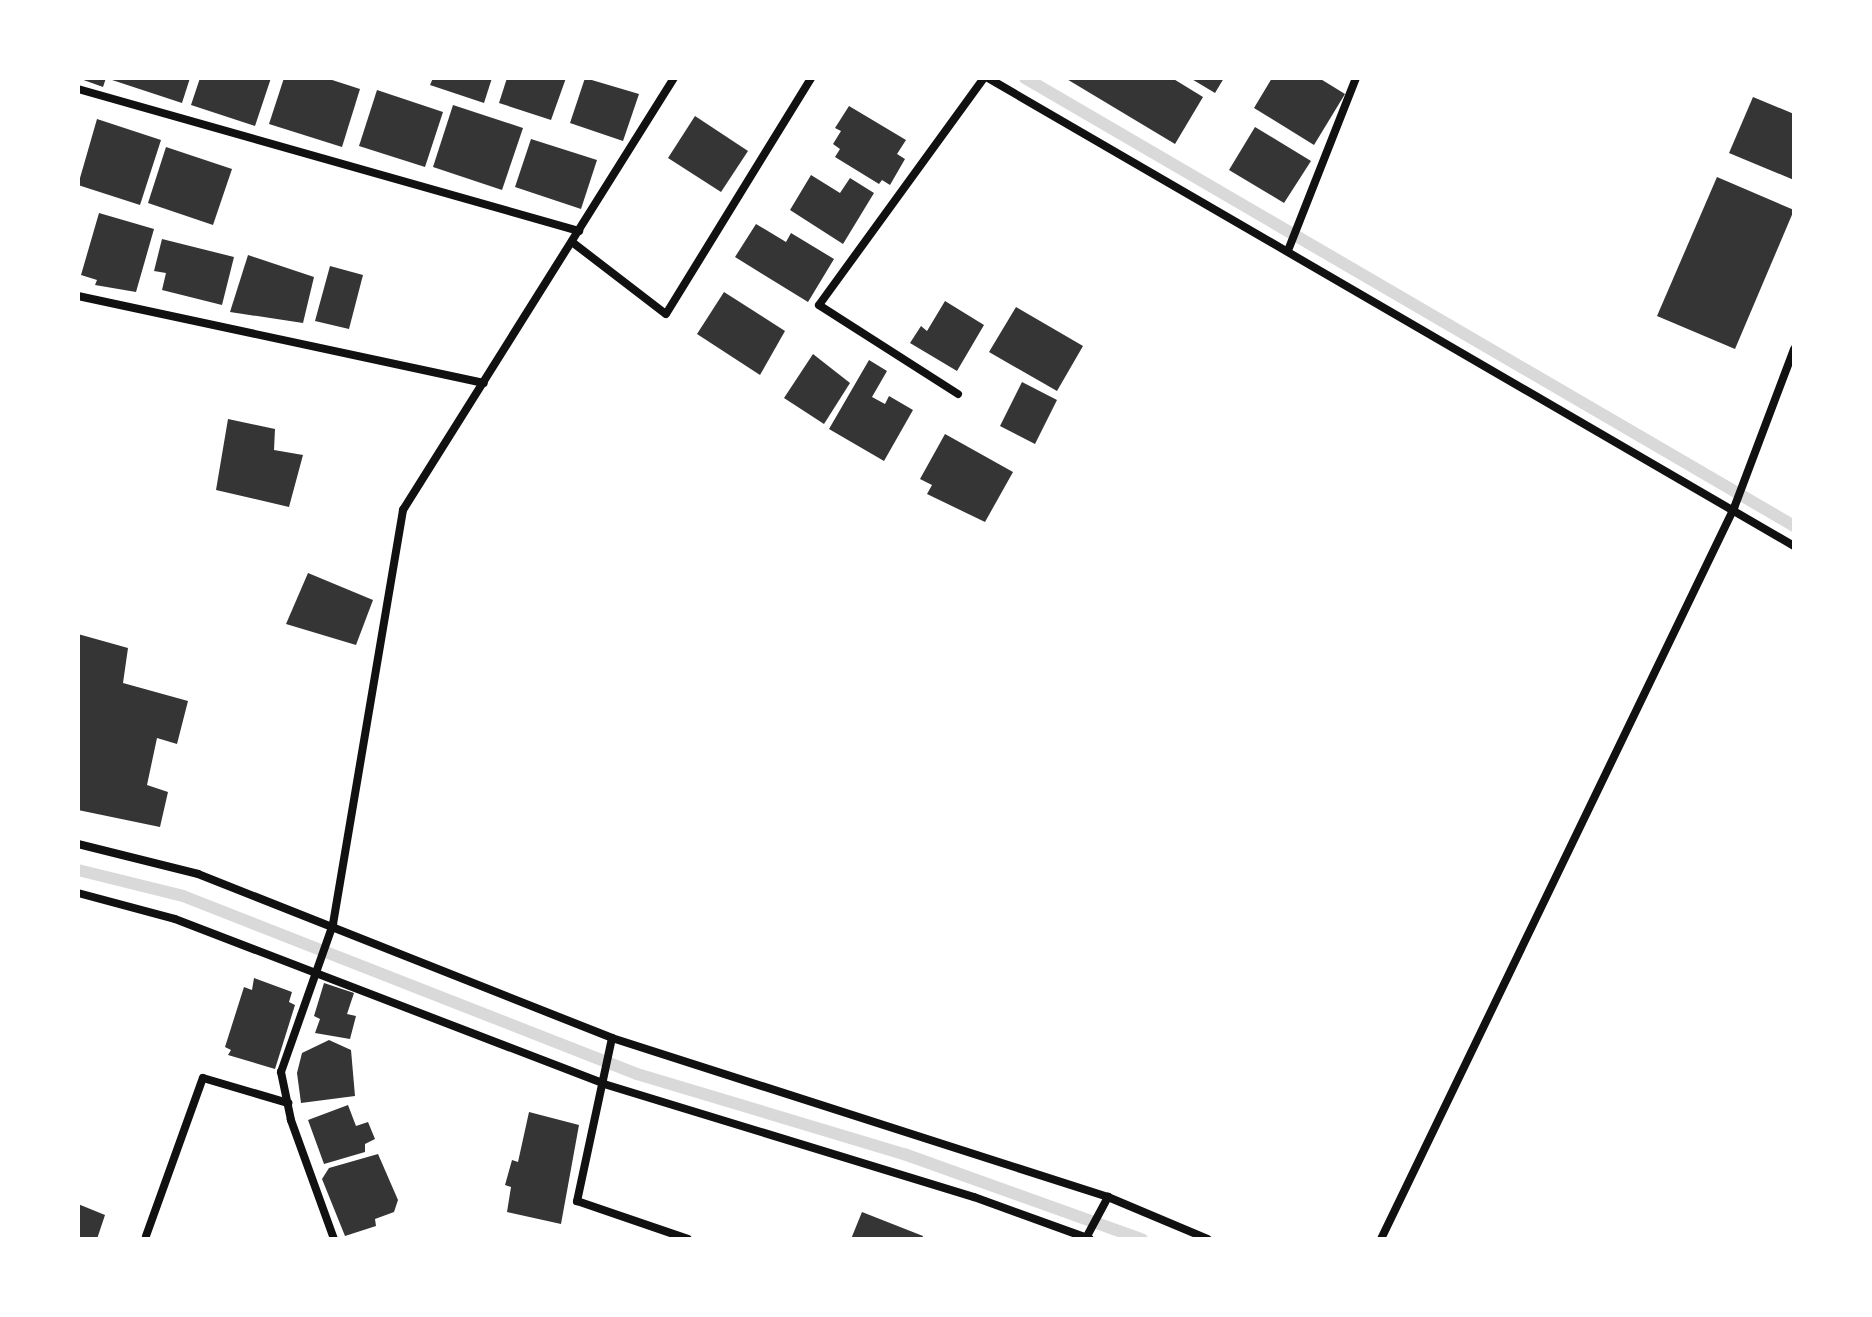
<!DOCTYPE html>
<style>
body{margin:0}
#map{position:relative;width:1872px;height:1317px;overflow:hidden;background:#fff;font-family:Overpass,sans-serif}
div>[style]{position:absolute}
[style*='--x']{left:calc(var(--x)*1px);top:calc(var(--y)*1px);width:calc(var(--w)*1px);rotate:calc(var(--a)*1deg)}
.stream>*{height:12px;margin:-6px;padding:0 6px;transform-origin:6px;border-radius:6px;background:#d9d9d9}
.building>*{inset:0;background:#353535}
.minor>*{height:8px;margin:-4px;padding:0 4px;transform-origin:4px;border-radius:4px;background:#111}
span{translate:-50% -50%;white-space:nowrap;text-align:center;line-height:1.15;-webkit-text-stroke:6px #fff;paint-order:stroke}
.frame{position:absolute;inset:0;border:80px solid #fff;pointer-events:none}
</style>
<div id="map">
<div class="stream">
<i style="--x:1025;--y:78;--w:890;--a:30.22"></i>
<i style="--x:78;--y:870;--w:108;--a:13.9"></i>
<i style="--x:183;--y:896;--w:488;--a:21.4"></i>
<i style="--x:637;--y:1074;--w:279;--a:16.7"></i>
<i style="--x:904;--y:1154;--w:253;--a:19.7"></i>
</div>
<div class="building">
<i style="clip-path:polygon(78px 78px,106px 78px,103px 87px)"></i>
<i style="clip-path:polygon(106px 78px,190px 78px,182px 103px)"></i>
<i style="clip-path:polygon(200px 78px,271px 78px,255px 126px,191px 105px)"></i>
<i style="clip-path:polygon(284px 78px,326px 78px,360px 89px,342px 147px,269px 124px)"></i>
<i style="clip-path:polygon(433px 78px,492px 78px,484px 103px,430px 85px)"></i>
<i style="clip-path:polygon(507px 78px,566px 78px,551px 120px,499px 103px)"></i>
<i style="clip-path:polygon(585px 78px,639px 94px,623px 141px,570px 123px)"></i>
<i style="clip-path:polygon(1065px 78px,1172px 78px,1203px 97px,1175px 144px)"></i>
<i style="clip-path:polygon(1190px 78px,1224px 78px,1215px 93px)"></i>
<i style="clip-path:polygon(1272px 78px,1319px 78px,1345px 94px,1314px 145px,1254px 108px)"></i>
<i style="clip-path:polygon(377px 90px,443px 112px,425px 167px,359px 146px)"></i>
<i style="clip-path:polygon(1753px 97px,1794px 114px,1794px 180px,1729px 153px)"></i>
<i style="clip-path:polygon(453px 105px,523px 128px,502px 190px,433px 167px)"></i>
<i style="clip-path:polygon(849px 106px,906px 140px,897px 154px,905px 159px,890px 185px,882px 180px,879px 184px,835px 157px,840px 149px,833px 144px,841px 131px,835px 128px)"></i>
<i style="clip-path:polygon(695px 116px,748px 151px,721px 192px,668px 158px)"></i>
<i style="clip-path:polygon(97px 119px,161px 140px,140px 205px,78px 185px)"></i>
<i style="clip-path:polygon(1255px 127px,1311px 161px,1284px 203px,1229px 170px)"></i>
<i style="clip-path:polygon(531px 139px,597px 160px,581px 209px,515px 187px)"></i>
<i style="clip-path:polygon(166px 147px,232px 169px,213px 225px,148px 203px)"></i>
<i style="clip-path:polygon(811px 175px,840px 193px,850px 178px,874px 193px,843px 244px,790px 210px)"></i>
<i style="clip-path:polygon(1717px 177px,1794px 210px,1735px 349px,1657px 316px)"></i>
<i style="clip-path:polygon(99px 213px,154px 229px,136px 292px,95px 285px,97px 280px,81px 275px)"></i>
<i style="clip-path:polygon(756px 224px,786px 242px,791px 233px,834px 259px,808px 302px,735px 257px)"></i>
<i style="clip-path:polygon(162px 239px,234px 257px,222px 305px,162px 290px,166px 273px,154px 271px)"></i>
<i style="clip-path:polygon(248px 255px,314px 277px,303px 323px,230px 312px)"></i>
<i style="clip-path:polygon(330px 266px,363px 275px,349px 329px,315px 321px)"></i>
<i style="clip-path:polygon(724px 292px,785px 331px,760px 375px,697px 334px)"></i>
<i style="clip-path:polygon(945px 301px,984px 325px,957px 371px,910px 343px,921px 326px,927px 331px)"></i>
<i style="clip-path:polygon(1016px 307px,1083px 346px,1057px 391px,989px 352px)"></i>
<i style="clip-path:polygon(813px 354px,850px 383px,824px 424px,784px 398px)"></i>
<i style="clip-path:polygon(869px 360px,887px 371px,872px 397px,885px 404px,889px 396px,913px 410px,884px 461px,829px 429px)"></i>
<i style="clip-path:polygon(1022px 382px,1057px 400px,1035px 444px,1000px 426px)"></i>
<i style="clip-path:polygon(228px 419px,275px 429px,274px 450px,303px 455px,289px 507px,216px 490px)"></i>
<i style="clip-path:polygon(945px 434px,1013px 472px,985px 522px,927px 494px,932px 485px,920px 479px)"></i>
<i style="clip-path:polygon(308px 573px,373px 600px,356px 645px,286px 624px)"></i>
<i style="clip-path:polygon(78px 634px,128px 648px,123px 683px,188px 701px,177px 744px,157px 738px,147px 785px,168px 792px,160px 827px,78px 810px)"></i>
<i style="clip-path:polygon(254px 978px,292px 992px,289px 1002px,295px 1005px,275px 1069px,228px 1055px,231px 1050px,225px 1047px,244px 987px,252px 990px)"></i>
<i style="clip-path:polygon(324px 983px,354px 993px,347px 1014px,356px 1016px,350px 1039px,315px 1033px,320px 1019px,314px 1016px)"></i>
<i style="clip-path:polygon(329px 1040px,351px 1050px,355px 1096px,301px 1103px,297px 1073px,302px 1053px)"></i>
<i style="clip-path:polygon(348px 1105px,356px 1126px,368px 1122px,375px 1139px,365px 1144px,365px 1152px,324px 1164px,308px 1120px)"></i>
<i style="clip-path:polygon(529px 1112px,579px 1125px,561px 1224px,507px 1212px,511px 1187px,505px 1185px,512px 1160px,518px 1162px)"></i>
<i style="clip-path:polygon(378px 1154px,398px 1200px,394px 1212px,375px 1219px,376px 1226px,345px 1236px,322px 1179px,329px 1168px)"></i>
<i style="clip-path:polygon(78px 1204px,105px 1215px,97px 1239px,78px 1239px)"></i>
<i style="clip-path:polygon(862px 1212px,923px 1236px,922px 1239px,851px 1239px)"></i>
</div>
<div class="minor">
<i style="--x:988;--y:78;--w:932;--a:30.14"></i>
<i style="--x:78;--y:89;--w:521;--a:15.82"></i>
<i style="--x:572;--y:242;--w:118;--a:37.5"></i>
<i style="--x:666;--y:314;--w:277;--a:-58.4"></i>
<i style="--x:1289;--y:248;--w:183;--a:-68.5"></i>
<i style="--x:78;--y:296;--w:415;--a:12.1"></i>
<i style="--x:958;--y:394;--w:165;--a:-147.4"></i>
<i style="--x:819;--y:305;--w:281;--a:-54"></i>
<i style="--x:78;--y:844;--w:124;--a:14"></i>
<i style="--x:198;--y:874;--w:445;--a:21.6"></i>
<i style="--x:612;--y:1038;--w:521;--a:17.77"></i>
<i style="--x:1108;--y:1197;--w:108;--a:22.8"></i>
<i style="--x:78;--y:893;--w:100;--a:15"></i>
<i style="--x:175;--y:919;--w:460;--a:21"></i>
<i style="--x:604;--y:1084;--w:387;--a:17"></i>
<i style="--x:974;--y:1197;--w:123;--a:19.9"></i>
<i style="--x:612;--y:1038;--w:167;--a:102.1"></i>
<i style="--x:577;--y:1201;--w:117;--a:18.9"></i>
<i style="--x:146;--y:1236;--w:168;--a:-70.2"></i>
<i style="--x:203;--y:1078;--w:89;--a:16.4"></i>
<i style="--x:1086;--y:1238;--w:47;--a:-61.8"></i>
<i style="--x:334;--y:1239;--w:127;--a:-109.9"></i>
<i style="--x:291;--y:1120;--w:49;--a:-101.8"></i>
<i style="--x:281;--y:1072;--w:157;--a:-70.6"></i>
<i style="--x:333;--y:924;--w:420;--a:-80.4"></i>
<i style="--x:403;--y:510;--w:510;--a:-57.9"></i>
<i style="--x:1381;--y:1239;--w:812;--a:-64.22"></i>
<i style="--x:1734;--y:508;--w:170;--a:-69.3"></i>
</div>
<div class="frame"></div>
</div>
